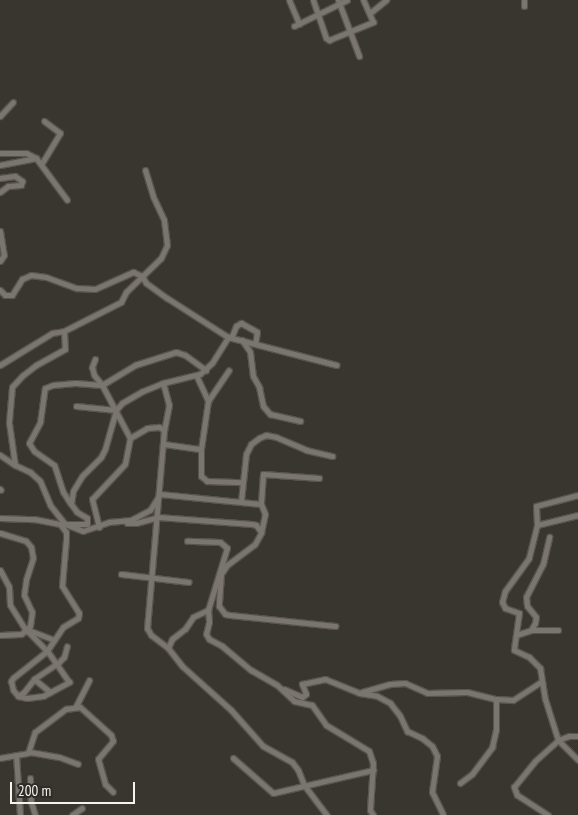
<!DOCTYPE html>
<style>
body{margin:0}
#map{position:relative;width:578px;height:815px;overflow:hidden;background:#39352f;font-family:"PT Sans Narrow",sans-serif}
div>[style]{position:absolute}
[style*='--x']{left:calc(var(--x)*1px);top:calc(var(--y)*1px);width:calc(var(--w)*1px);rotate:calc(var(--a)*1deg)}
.roads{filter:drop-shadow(1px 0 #58544f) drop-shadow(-1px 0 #58544f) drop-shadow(0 1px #58544f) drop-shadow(0 -1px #58544f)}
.minor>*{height:5px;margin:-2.5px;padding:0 2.5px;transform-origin:2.5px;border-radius:2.5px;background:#7a756f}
span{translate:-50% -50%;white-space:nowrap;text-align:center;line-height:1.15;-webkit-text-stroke:4px #2f2b26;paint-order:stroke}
.scale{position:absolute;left:10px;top:782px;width:125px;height:22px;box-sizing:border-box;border:2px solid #f6f3ef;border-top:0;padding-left:6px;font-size:15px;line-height:18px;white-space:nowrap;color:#f6f3ef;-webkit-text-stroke:4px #2f2b26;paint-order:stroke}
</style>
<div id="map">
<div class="roads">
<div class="minor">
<i style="--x:289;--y:0;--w:26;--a:67"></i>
<i style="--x:313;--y:0;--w:40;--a:71.1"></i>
<i style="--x:326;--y:38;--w:4;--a:34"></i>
<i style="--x:329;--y:40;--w:48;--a:-22.2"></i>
<i style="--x:373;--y:22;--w:24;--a:-114"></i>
<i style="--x:338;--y:0;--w:60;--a:69.4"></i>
<i style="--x:524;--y:0;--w:6;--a:90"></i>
<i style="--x:370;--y:13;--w:21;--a:-39"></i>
<i style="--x:294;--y:26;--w:59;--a:-26.1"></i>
<i style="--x:0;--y:116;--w:19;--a:-47"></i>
<i style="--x:0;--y:153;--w:26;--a:0"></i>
<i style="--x:26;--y:153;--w:11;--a:27"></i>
<i style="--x:36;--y:158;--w:52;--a:53.6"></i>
<i style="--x:42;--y:163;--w:35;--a:-59"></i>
<i style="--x:60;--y:133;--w:20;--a:-143"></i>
<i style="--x:0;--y:165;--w:37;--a:-11"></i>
<i style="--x:0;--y:178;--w:15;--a:-8"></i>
<i style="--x:15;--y:176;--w:9;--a:36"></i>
<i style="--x:22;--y:181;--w:4;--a:104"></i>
<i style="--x:21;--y:185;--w:13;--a:176"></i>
<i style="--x:8;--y:186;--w:10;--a:143"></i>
<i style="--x:0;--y:231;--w:24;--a:81"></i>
<i style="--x:4;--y:255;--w:7;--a:124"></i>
<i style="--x:0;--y:290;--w:7;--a:45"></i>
<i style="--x:5;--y:295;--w:7;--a:0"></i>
<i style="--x:12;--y:295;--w:19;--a:-58"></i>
<i style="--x:22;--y:279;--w:10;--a:-24"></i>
<i style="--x:31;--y:275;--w:15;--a:8"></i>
<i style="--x:46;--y:277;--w:33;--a:20"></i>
<i style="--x:77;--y:288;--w:18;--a:3"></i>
<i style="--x:95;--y:289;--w:42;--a:-24.1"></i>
<i style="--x:133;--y:272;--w:10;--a:24"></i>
<i style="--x:142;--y:276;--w:8;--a:60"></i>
<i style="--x:146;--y:283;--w:26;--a:36"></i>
<i style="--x:167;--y:298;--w:72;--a:32.6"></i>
<i style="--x:228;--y:337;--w:112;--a:14.5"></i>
<i style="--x:64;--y:331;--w:18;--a:87"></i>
<i style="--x:65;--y:349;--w:33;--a:151"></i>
<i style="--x:36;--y:365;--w:16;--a:142"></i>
<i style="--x:23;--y:375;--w:16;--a:133"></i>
<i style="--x:12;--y:387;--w:36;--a:95"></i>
<i style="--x:9;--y:423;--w:42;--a:81.9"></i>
<i style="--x:15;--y:465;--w:17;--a:25"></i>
<i style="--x:30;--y:472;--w:13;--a:42"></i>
<i style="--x:40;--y:481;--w:26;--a:67"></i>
<i style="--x:50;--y:505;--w:24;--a:52"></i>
<i style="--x:65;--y:524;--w:19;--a:21"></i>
<i style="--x:83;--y:531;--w:28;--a:-19"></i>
<i style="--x:109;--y:522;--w:22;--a:-5"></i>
<i style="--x:131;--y:520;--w:21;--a:-28"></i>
<i style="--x:150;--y:510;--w:19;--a:-58"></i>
<i style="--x:160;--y:494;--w:101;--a:5.7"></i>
<i style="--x:231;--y:338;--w:13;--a:-67"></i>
<i style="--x:236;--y:326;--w:6;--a:-31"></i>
<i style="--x:241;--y:323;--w:18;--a:29"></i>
<i style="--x:257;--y:332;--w:12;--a:99"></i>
<i style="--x:242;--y:340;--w:14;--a:56"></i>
<i style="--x:250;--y:352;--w:24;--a:83"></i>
<i style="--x:253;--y:376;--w:13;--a:61"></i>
<i style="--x:259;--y:387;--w:19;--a:78"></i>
<i style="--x:263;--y:406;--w:11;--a:49"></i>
<i style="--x:270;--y:414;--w:31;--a:13"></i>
<i style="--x:95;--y:359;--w:9;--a:111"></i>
<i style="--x:92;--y:367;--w:8;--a:76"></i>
<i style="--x:94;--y:375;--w:13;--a:51"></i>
<i style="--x:102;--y:385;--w:60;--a:62.2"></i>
<i style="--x:130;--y:438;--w:26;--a:101"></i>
<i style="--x:125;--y:464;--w:48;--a:133.3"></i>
<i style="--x:92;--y:499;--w:29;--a:76"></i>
<i style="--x:0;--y:365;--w:61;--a:-31.6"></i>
<i style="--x:52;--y:333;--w:12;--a:-9"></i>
<i style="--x:64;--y:331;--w:64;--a:-27"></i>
<i style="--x:121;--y:302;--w:11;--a:-63"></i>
<i style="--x:126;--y:292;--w:49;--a:-44.2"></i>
<i style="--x:161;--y:258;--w:14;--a:-65"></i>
<i style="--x:167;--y:245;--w:25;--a:-97"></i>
<i style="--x:164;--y:220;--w:26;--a:-115"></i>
<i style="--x:153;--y:196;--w:27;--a:-107"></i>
<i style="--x:196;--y:375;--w:29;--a:65"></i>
<i style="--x:208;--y:401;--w:49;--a:98.3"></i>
<i style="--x:201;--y:449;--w:27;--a:90"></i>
<i style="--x:201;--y:476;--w:8;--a:40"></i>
<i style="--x:207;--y:481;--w:36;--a:2"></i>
<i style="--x:163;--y:383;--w:23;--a:75"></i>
<i style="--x:169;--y:405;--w:25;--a:101"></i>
<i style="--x:164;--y:430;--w:199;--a:94.9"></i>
<i style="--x:147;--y:628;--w:8;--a:60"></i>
<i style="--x:151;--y:635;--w:21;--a:37"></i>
<i style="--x:168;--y:648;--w:23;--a:52"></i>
<i style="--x:182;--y:666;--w:66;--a:41.9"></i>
<i style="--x:231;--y:710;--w:48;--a:48.4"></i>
<i style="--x:263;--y:746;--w:33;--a:29"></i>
<i style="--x:292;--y:762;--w:10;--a:53"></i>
<i style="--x:298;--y:770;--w:16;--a:68"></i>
<i style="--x:304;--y:785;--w:38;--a:53"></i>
<i style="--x:208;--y:401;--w:37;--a:-56"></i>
<i style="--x:76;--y:406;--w:40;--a:5.7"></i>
<i style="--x:130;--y:438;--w:20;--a:-30"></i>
<i style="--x:147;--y:428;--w:12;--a:-5"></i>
<i style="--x:159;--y:427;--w:6;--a:31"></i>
<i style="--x:164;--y:444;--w:37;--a:8"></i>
<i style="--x:0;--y:455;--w:18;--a:34"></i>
<i style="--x:319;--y:478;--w:56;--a:-175.9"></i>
<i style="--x:263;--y:474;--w:30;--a:94"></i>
<i style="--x:261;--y:504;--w:11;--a:68"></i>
<i style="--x:265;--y:514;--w:19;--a:102"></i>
<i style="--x:261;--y:533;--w:13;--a:119"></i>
<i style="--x:255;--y:544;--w:35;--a:143"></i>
<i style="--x:227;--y:565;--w:11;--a:124"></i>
<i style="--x:221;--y:574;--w:32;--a:94"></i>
<i style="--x:219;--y:606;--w:10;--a:53"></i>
<i style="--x:225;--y:614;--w:5;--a:11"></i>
<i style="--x:230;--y:615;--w:106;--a:6"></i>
<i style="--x:0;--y:489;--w:1;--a:45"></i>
<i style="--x:578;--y:495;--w:43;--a:165.3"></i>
<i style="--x:536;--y:506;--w:19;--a:87"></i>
<i style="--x:537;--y:525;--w:34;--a:104"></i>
<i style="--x:529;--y:558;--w:41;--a:126"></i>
<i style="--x:505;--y:591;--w:11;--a:105"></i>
<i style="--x:502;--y:602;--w:7;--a:63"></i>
<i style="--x:505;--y:608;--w:15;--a:20"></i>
<i style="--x:519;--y:613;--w:37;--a:98"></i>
<i style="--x:514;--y:650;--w:17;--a:25"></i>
<i style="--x:529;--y:657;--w:16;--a:45"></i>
<i style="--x:540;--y:668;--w:31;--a:81"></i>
<i style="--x:545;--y:699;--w:43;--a:72.4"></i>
<i style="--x:558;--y:740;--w:28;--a:45"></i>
<i style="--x:241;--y:501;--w:47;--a:-83.9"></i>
<i style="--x:246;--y:454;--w:11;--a:-63"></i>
<i style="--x:251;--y:444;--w:10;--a:-37"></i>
<i style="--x:259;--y:438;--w:8;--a:-23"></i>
<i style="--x:266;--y:435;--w:10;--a:11"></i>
<i style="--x:276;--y:437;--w:33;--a:23"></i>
<i style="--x:306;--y:450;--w:27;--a:13"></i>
<i style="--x:70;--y:503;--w:13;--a:-122"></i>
<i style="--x:63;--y:492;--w:28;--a:-108"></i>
<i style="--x:54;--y:465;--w:24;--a:-145"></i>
<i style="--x:34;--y:451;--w:9;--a:-122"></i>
<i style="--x:29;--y:443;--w:24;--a:-62"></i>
<i style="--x:40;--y:422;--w:34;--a:-82"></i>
<i style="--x:45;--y:388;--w:9;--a:-21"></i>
<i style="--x:53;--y:385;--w:22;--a:-5"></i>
<i style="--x:75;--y:383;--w:27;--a:4"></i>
<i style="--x:102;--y:385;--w:39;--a:-31"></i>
<i style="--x:135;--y:365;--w:43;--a:-17.6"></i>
<i style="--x:176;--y:352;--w:9;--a:18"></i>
<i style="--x:185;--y:355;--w:26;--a:36"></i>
<i style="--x:0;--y:518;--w:34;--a:2"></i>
<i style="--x:34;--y:519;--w:26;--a:11"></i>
<i style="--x:60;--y:524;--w:27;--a:0"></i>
<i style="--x:87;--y:524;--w:6;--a:-90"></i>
<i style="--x:87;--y:518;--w:12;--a:-149"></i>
<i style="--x:77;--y:512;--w:10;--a:-127"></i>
<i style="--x:71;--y:504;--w:13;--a:-81"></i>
<i style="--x:73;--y:491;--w:17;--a:-59"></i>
<i style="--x:82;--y:476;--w:27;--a:-45"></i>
<i style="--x:101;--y:457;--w:9;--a:-63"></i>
<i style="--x:105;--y:449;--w:41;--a:-74.2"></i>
<i style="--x:116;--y:410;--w:9;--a:-49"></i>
<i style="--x:122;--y:403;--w:24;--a:-30"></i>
<i style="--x:143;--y:391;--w:22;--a:-22"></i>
<i style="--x:163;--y:383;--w:38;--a:-14"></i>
<i style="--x:200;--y:374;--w:16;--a:-43"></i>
<i style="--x:212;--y:363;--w:31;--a:-58"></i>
<i style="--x:127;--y:523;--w:9;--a:0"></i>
<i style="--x:136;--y:523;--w:23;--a:-15"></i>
<i style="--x:158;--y:517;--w:94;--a:4.3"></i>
<i style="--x:252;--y:524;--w:4;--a:14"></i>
<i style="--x:256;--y:525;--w:9;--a:54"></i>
<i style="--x:60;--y:524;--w:10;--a:53"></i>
<i style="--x:66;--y:532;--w:7;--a:90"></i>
<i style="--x:66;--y:539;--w:47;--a:94.9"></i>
<i style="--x:62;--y:586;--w:32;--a:58"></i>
<i style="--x:79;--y:613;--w:5;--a:101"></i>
<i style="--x:78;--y:618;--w:17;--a:149"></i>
<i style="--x:63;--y:627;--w:29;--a:124"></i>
<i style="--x:47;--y:651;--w:43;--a:141.5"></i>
<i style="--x:13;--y:678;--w:4;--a:124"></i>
<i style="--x:11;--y:681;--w:9;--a:77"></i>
<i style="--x:13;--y:690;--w:8;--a:50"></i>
<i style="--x:18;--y:696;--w:7;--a:-34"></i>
<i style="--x:24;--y:692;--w:16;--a:-52"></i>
<i style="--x:34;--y:679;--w:30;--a:-34"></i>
<i style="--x:59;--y:662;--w:7;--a:-45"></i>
<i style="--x:64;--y:657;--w:11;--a:-75"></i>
<i style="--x:537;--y:525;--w:42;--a:-13.7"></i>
<i style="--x:0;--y:533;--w:27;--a:17"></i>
<i style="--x:26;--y:541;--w:8;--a:50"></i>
<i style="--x:31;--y:547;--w:11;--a:80"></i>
<i style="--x:33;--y:558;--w:23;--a:108"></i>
<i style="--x:26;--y:580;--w:15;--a:98"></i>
<i style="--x:24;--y:595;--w:19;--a:65"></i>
<i style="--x:32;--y:612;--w:14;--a:98"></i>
<i style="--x:30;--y:626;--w:12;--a:138"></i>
<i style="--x:21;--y:634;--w:21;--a:177"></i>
<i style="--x:0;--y:570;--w:19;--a:62"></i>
<i style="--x:9;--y:587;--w:18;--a:87"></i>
<i style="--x:10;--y:605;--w:31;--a:58"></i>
<i style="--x:121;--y:574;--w:68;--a:6.7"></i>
<i style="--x:208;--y:610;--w:12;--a:85"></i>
<i style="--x:209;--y:622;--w:12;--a:104"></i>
<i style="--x:206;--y:634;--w:6;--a:59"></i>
<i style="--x:209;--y:639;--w:15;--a:28"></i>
<i style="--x:222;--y:646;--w:38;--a:40"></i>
<i style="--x:251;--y:670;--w:30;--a:30"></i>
<i style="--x:277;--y:685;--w:23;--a:43"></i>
<i style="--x:294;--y:701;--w:18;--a:13"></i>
<i style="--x:312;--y:705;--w:24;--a:55"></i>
<i style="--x:326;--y:725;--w:50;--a:31.2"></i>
<i style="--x:369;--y:751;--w:13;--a:72"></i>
<i style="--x:373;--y:763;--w:47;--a:93.7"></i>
<i style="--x:370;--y:810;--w:6;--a:59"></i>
<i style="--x:531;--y:630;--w:8;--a:-60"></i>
<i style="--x:535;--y:623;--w:6;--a:-81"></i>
<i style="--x:536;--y:617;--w:14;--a:-129"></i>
<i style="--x:527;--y:606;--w:9;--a:-96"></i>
<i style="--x:526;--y:597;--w:37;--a:-63"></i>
<i style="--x:543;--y:564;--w:28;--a:-77"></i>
<i style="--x:31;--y:631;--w:25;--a:21"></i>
<i style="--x:516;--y:635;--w:16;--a:-18"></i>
<i style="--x:531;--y:630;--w:27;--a:0"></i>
<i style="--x:168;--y:648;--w:10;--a:-66"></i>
<i style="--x:172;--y:639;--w:16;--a:-38"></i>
<i style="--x:185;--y:629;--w:14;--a:-56"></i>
<i style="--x:193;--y:617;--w:17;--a:-25"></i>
<i style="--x:208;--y:610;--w:65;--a:-73"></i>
<i style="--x:227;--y:548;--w:9;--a:-139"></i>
<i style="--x:220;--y:542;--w:33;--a:-178"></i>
<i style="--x:34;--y:679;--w:21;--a:39"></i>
<i style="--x:284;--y:689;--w:20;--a:24"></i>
<i style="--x:302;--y:697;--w:5;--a:-37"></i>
<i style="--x:306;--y:694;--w:11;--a:-112"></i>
<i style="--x:302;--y:684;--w:24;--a:-12"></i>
<i style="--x:325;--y:679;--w:37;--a:22"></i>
<i style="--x:359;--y:693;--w:18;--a:9"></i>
<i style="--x:377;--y:696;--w:15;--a:28"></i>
<i style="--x:390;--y:703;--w:16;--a:52"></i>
<i style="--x:400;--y:716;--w:17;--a:65"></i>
<i style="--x:407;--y:731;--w:17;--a:25"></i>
<i style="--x:422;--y:738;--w:13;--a:39"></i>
<i style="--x:432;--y:746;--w:11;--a:63"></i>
<i style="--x:437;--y:756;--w:36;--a:98"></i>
<i style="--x:432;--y:792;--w:25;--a:64"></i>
<i style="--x:362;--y:692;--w:29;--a:-16"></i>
<i style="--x:390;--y:684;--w:15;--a:-4"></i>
<i style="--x:405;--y:683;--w:24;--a:24"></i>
<i style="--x:427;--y:693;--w:40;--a:-1.4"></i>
<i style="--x:467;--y:692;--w:30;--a:14"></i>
<i style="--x:496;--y:699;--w:17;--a:3"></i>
<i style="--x:513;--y:700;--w:33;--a:-33"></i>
<i style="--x:18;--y:696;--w:9;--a:13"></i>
<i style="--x:27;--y:698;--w:16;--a:-7"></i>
<i style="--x:43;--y:696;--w:30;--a:-28"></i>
<i style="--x:69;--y:682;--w:38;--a:-125"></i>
<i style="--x:47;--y:651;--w:29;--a:-134"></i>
<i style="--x:76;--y:706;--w:29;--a:-63"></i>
<i style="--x:30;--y:752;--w:29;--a:10"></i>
<i style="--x:59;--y:757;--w:20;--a:20"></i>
<i style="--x:16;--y:755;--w:60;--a:86.2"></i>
<i style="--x:0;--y:758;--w:28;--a:-10"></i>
<i style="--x:28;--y:753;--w:22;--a:-72"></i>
<i style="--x:35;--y:732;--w:39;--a:-37"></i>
<i style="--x:66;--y:709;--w:14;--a:-8"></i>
<i style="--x:80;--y:707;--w:42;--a:42.1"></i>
<i style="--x:111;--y:735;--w:6;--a:72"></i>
<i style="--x:113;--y:741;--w:23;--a:130"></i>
<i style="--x:98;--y:759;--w:26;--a:74"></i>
<i style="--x:105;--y:784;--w:11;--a:45"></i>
<i style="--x:233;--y:758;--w:53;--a:41.2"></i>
<i style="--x:273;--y:793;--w:103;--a:-13"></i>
<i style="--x:30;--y:778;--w:24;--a:88"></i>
<i style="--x:31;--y:802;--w:14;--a:73"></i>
<i style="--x:460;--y:783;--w:15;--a:-37"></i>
<i style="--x:472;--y:774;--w:34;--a:-53"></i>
<i style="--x:492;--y:747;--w:17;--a:-77"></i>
<i style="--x:496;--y:730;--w:31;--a:-90"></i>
<i style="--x:72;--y:815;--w:12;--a:-35"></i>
<i style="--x:548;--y:815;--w:37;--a:-147"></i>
<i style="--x:517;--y:795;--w:9;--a:-111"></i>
<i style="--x:514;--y:787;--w:33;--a:-51"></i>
<i style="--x:535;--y:761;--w:31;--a:-42"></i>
<i style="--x:558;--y:740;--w:12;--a:-20"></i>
<i style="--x:569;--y:736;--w:9;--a:0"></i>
</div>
</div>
<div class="scale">200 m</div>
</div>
